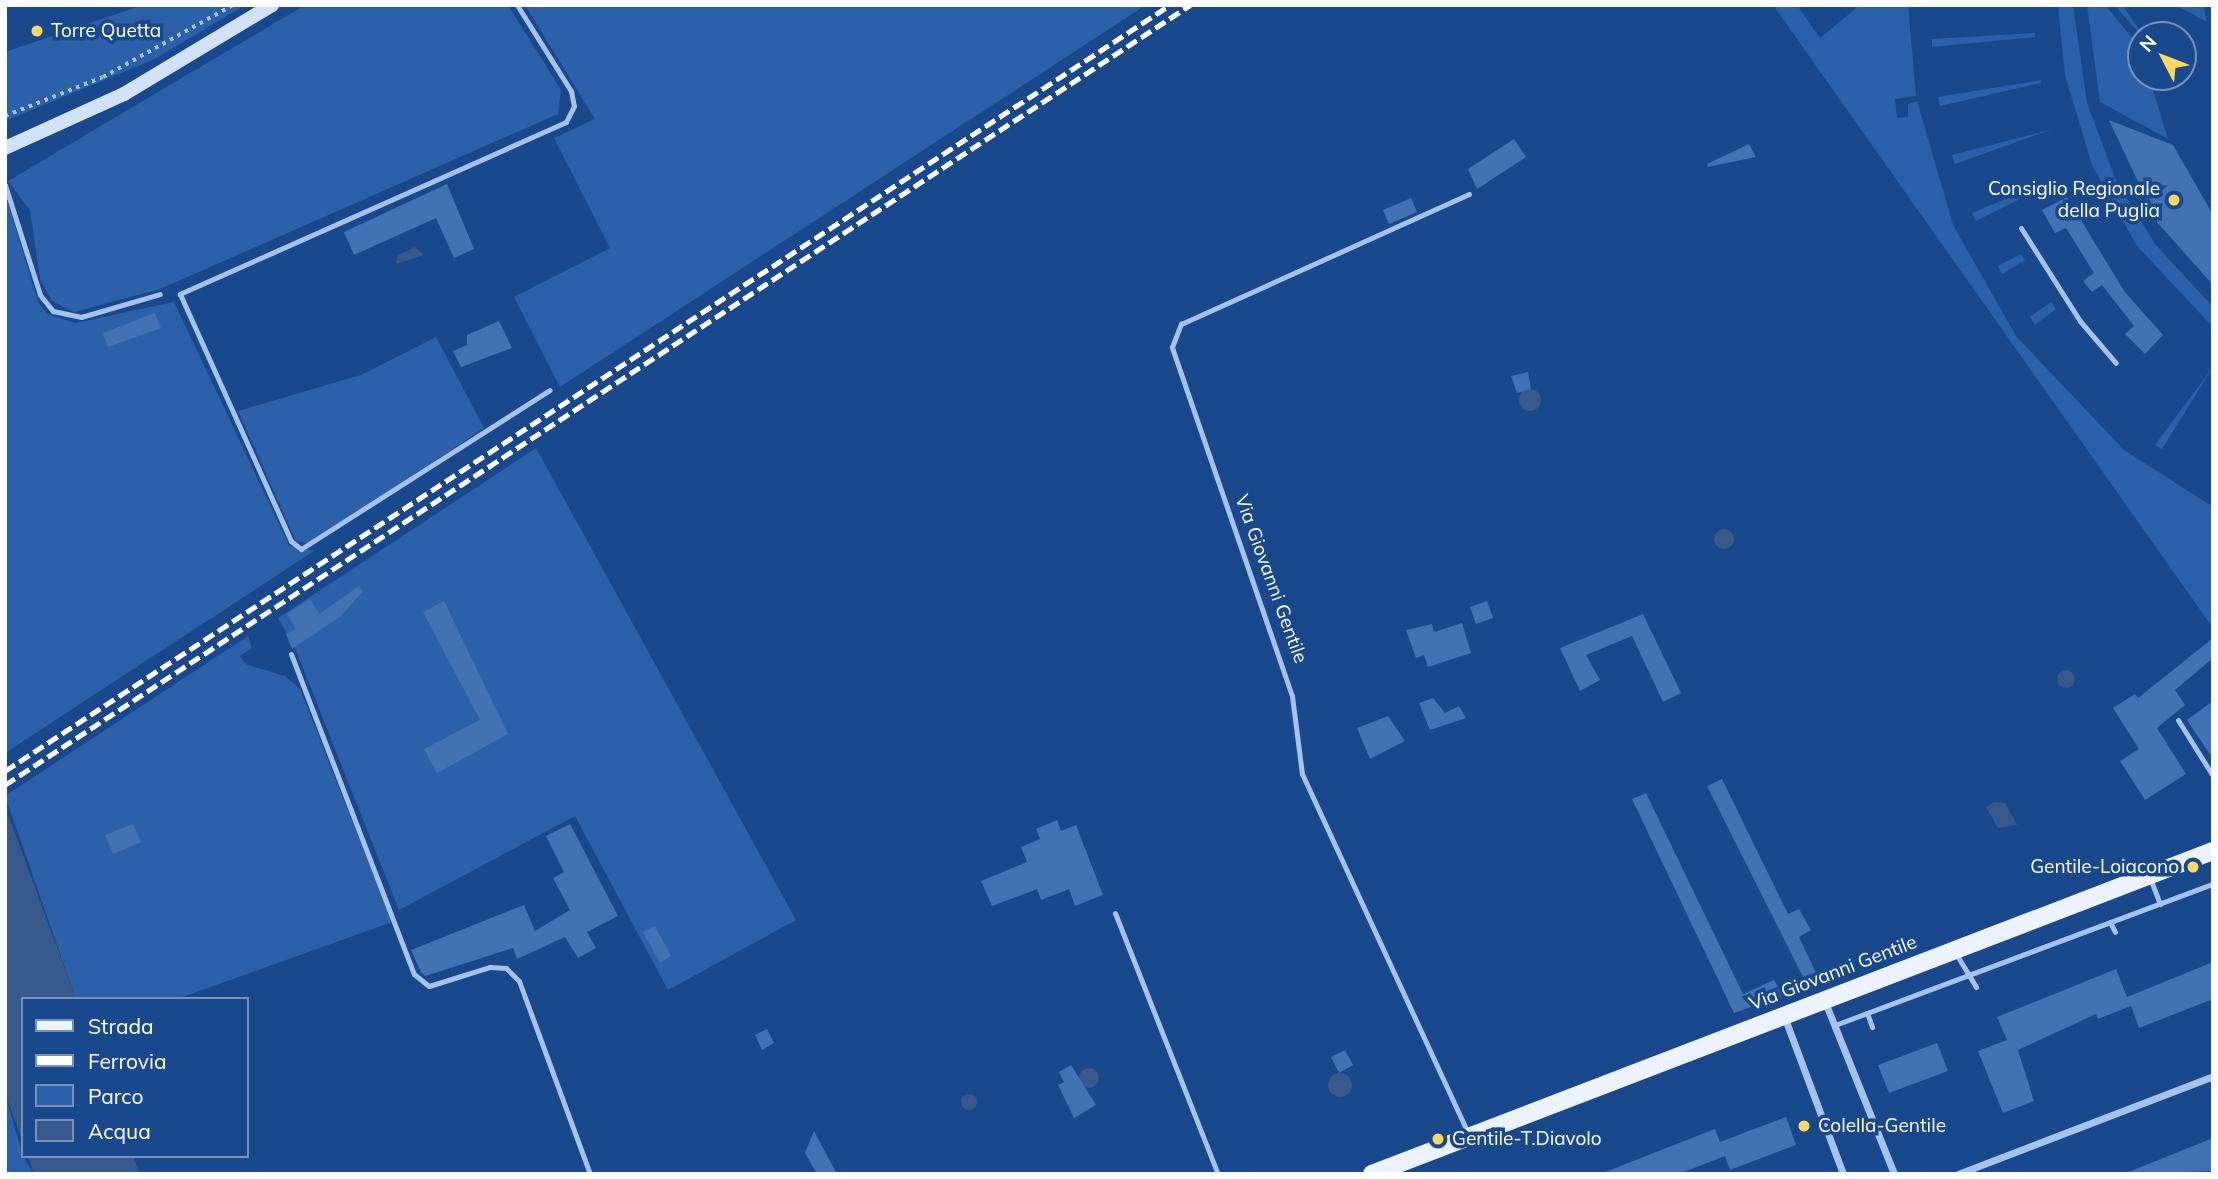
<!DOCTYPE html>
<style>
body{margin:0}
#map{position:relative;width:2218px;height:1179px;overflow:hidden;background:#1a488c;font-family:Mulish,sans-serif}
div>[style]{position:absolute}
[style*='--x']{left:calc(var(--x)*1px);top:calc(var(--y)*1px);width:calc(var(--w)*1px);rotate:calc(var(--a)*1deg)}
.green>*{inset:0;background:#2c61aa}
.water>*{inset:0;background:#37598b}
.round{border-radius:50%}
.building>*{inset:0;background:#4271b4}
.path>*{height:3.5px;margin-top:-1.75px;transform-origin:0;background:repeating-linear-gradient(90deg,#a5c3ee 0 3.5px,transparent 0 8.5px)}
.service>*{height:5px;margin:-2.5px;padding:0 2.5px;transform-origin:2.5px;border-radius:2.5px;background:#a5c3ee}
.minor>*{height:7px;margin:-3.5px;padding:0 3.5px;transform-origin:3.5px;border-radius:3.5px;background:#a5c3ee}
.secondary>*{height:14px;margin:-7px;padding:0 7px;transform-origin:7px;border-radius:7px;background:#d2e2fa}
.primary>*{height:18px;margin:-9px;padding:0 9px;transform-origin:9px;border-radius:9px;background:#ecf3ff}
.rail>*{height:5px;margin-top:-2.5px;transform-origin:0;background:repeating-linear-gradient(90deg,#fff 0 12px,transparent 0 17px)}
.dots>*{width:19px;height:19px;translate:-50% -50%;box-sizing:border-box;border:4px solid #1a488c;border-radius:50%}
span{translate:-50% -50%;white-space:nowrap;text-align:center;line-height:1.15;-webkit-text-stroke:7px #1a488c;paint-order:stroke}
.poi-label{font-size:19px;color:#fff}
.left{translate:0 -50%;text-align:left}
.right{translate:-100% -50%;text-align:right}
.street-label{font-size:19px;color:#fff}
.frame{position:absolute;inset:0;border:7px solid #fff;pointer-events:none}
.legend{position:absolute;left:21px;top:997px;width:228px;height:161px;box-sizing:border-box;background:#1a488c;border:2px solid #7691ba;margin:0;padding:9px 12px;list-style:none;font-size:21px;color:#fff}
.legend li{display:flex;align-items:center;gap:14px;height:35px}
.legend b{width:35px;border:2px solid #7691ba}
.north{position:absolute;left:2127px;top:21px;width:70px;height:70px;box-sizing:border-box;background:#1a488c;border:2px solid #7691ba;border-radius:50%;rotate:312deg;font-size:19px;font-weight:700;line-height:28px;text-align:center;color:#fff}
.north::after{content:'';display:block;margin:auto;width:24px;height:32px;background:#ffd762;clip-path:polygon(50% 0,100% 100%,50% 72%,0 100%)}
</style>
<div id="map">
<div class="green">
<i style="clip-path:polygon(143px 5px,245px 5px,155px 59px,5px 121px,5px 52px)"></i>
<i style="clip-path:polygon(305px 5px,508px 5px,561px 90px,558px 114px,160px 289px,74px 312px,52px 301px,40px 279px,30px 210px,8px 181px)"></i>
<i style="clip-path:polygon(525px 5px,1146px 5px,560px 387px,514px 297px,610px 248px,554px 138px,595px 119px)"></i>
<i style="clip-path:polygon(1773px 5px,1797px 5px,1820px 38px,1860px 5px,1908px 5px,1916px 96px,1895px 99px,1897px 118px,1908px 117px,1908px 104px,1917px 101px,1953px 225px,2016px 336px,2124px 450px,2213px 507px,2213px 628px)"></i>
<i style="clip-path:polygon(2058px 5px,2073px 5px,2087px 103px,2115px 178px,2155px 244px,2213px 307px,2213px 327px,2137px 246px,2092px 165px,2065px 75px)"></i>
<i style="clip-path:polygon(2087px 5px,2105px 5px,2141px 49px,2141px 77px,2149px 77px,2168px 139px,2100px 102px)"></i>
<i style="clip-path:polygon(2115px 5px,2122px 5px,2143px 35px,2141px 36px)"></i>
<i style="clip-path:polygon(2175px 5px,2203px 5px,2207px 22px,2185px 10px)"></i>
<i style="clip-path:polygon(2035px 33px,2035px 37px,1932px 47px,1932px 39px)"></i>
<i style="clip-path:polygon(2041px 80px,2041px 83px,1940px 106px,1938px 97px)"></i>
<i style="clip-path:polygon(2053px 129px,1955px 164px,1952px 155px)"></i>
<i style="clip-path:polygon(5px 193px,38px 302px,47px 314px,75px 323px,174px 302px,289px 545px,314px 551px,5px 753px)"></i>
<i style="clip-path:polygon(2020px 193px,2022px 198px,1976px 221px,1972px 213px)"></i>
<i style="clip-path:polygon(2021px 254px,2025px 260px,2002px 274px,1998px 266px)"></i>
<i style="clip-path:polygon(2051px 302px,2056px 309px,2035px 325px,2030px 317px)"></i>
<i style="clip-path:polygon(436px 337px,484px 428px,310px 544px,296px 541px,238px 411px,361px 375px)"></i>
<i style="clip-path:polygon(2213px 367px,2162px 449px,2155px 445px)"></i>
<i style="clip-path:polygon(536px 448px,796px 920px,668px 990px,575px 816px,399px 910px,295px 648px,278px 618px)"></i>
<i style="clip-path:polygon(248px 636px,252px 648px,240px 656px,245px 664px,285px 676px,300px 689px,392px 922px,177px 999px,76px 999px,5px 796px)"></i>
<i style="clip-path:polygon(5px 1094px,23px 1156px,34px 1174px,5px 1174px)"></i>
</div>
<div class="water">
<i style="clip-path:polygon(415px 247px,424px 255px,396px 264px,398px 255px)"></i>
<i class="round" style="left:1519px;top:389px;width:22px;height:22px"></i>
<i class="round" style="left:1714px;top:529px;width:20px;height:20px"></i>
<i class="round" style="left:2057px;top:670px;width:18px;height:18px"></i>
<i style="clip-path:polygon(1994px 802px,2005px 803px,2017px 825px,1998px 828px,1986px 807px)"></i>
<i style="clip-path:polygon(5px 806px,76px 999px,23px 999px,23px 1142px,5px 1094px)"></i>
<i class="round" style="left:1079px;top:1068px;width:20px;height:20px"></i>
<i class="round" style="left:1328px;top:1073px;width:24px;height:24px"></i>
<i class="round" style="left:961px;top:1094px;width:16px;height:16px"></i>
<i style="clip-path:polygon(28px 1156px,133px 1156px,140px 1174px,34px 1174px)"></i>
</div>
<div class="building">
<i style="clip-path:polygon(2109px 120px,2173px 145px,2213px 215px,2213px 285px,2157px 222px)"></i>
<i style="clip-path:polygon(1514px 139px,1526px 157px,1477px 189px,1468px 169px)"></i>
<i style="clip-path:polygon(1749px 144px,1756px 157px,1708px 167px,1707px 164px)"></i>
<i style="clip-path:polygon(447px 184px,474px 249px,454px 258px,436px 218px,354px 255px,344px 232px)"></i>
<i style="clip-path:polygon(2067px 197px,2124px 291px,2163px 335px,2145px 354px,2125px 334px,2134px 326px,2102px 285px,2092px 292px,2083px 281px,2094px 273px,2066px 228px,2055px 233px,2042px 210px)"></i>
<i style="clip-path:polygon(1411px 198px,1417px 212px,1389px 224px,1383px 210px)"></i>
<i style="clip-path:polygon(155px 313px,161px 328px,108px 347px,103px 333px)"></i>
<i style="clip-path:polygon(499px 321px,512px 348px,461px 367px,453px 351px,467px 345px,467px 335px)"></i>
<i style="clip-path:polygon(1528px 372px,1531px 389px,1517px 393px,1511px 376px)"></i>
<i style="clip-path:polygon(359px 586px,363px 591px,340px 617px,292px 649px,286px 634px,296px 629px,287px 614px,310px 599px,319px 614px)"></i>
<i style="clip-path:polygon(444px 601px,508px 734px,437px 773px,424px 749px,480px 720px,423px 612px)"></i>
<i style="clip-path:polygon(1487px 601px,1493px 618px,1476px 624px,1470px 607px)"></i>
<i style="clip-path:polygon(1643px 614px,1681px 693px,1663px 702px,1632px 636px,1586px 655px,1600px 680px,1580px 691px,1560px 648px)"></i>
<i style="clip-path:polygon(1462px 623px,1471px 653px,1428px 667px,1424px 655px,1416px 658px,1406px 630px,1432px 624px,1434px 632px)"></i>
<i style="clip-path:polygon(2213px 638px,2213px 658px,2175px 690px,2185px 705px,2157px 728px,2186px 774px,2145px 800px,2120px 761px,2139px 749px,2113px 708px,2135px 694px,2138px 698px)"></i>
<i style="clip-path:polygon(1433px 698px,1445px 713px,1459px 706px,1466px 718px,1430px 730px,1419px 703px)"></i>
<i style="clip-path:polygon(2213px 701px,2213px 759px,2187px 720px)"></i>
<i style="clip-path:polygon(1388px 716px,1405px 741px,1370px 759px,1357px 728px)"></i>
<i style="clip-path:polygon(1722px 779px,1788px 914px,1799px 909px,1811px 930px,1799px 937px,1820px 981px,1808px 987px,1707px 786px)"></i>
<i style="clip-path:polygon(1646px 793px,1743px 994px,1774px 980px,1783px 996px,1734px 1013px,1632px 799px)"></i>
<i style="clip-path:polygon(1057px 820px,1061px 831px,1076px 825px,1103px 895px,1075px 906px,1069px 889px,1041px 900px,1037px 889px,992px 906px,981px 881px,1027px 862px,1021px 847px,1040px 839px,1036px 829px)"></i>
<i style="clip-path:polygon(133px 824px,141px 842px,113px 854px,105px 835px)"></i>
<i style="clip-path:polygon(570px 824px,618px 916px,587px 932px,596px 948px,578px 958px,565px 937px,517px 959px,513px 948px,425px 976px,421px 972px,411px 950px,524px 905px,535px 931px,570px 910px,553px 878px,564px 872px,546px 836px)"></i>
<i style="clip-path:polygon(655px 926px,671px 956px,660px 963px,643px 932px)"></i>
<i style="clip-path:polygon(2213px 962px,2213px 999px,2139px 1028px,2131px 1006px,2098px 1019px,2096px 1014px,2018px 1050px,2034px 1101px,2003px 1113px,1978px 1051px,2007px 1040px,1997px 1017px,2116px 969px,2127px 997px)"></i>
<i style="clip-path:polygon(767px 1029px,774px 1043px,762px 1050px,755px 1035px)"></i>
<i style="clip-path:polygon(1937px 1043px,1948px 1071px,1889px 1093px,1878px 1065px)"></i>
<i style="clip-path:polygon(1345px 1050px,1353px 1065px,1339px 1073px,1331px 1057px)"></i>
<i style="clip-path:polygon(1071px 1065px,1096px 1105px,1074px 1118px,1058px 1085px,1064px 1082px,1059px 1072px)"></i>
<i style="clip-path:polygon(1786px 1117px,1796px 1145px,1730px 1170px,1725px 1156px,1679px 1174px,1600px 1174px,1715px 1129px,1720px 1142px)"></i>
<i style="clip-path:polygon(814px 1131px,837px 1174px,817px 1174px,805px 1153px)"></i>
<i style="clip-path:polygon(2213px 1138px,2213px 1171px,2126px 1174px,2126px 1173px)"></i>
</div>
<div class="path">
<i style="--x:5;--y:116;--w:105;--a:-21.7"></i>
<i style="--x:103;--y:77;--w:149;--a:-29"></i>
</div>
<div class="service">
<i style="--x:517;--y:5;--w:102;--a:57.9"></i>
<i style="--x:571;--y:91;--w:15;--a:79"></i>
<i style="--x:574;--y:106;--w:18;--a:117"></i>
<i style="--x:566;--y:122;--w:423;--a:156"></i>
<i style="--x:180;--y:294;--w:271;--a:65.8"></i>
<i style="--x:291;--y:541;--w:13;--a:39"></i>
<i style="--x:301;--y:549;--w:295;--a:-32.6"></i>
<i style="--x:5;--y:185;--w:115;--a:72.3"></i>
<i style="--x:40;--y:295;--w:21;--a:51"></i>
<i style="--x:53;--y:311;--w:29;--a:12"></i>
<i style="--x:81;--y:317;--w:82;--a:-16.2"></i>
<i style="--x:2021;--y:228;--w:110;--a:57.6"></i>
<i style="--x:2080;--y:321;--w:55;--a:49.4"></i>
<i style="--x:291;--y:654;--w:343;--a:69"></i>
<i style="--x:414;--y:974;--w:19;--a:39"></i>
<i style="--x:429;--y:986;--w:64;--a:-17.3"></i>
<i style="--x:490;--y:967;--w:16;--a:4"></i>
<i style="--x:506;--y:968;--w:18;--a:45"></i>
<i style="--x:519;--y:981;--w:206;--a:69.8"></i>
<i style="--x:2178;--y:720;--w:66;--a:58"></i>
<i style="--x:2150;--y:878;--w:28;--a:69"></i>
<i style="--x:1115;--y:913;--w:281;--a:68.5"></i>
<i style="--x:2110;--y:922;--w:11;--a:63"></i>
<i style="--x:1955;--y:952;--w:41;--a:59"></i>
<i style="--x:1867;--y:1013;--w:15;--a:70"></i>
<i style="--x:1835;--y:1025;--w:403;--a:-20.5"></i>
<i style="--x:1468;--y:1133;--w:396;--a:-114.8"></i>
<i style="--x:1302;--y:774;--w:79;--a:-97.3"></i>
<i style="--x:1292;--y:696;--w:369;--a:-109"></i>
<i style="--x:1172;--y:347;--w:25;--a:-69"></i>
<i style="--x:1181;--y:324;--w:316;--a:-24.3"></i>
</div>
<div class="minor">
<i style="--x:1825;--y:1002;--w:185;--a:68.1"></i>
<i style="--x:1784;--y:1016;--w:169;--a:69.5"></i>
<i style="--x:1958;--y:1174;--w:273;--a:-21"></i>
</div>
<div class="secondary">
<i style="--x:5;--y:148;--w:131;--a:-24.4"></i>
<i style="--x:124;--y:94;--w:173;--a:-31"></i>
</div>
<div class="primary">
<i style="--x:1372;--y:1174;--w:901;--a:-21.01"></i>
</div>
<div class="rail">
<i style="--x:5;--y:771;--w:1394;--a:-33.33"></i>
<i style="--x:5;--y:785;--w:1419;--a:-33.35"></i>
</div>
<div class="dots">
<i style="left:37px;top:31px;background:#ffd762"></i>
<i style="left:2174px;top:200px;background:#ffd762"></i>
<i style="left:2193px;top:867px;background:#ffd762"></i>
<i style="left:1804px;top:1126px;background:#ffd762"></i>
<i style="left:1438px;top:1139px;background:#ffd762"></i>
</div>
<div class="poi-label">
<span class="left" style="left:51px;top:31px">Torre Quetta</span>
<span class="right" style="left:2160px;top:200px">Consiglio Regionale<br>della Puglia</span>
<span class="right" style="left:2179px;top:867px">Gentile-Loiacono</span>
<span class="left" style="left:1818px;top:1126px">Colella-Gentile</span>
<span class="left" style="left:1452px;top:1139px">Gentile-T.Diavolo</span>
</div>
<div class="street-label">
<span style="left:1271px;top:579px;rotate:70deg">Via Giovanni Gentile</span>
<span style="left:1833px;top:973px;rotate:-21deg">Via Giovanni Gentile</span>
</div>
<div class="frame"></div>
<ul class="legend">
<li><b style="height:9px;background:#ecf3ff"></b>Strada</li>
<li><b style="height:9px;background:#fff"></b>Ferrovia</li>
<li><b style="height:19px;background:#2c61aa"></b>Parco</li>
<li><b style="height:19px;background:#37598b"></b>Acqua</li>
</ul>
<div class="north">N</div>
</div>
